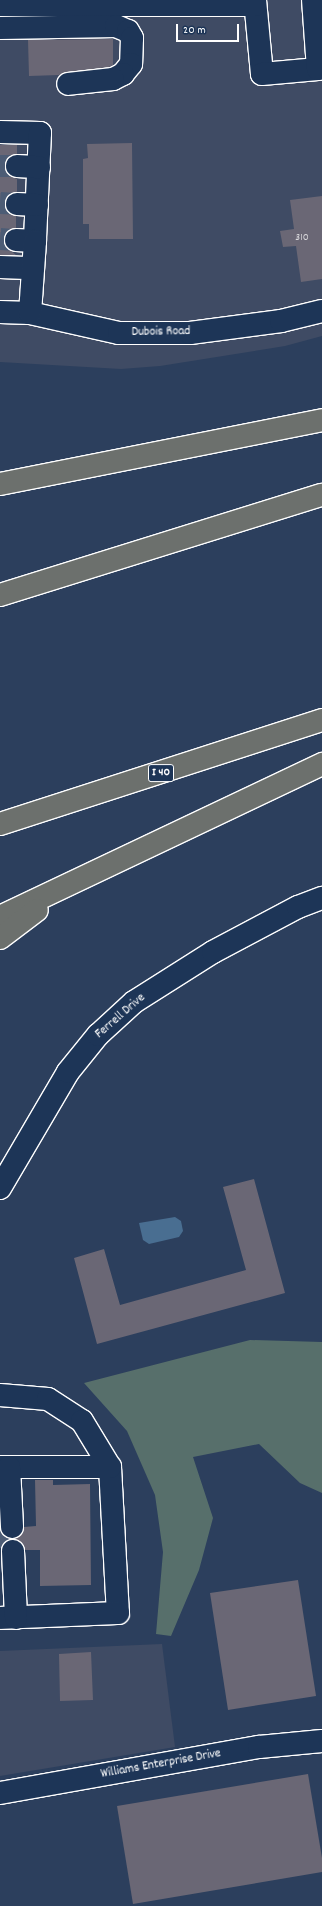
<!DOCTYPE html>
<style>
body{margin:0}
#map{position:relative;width:322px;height:1906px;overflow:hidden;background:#2c3f5d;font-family:Dekko,sans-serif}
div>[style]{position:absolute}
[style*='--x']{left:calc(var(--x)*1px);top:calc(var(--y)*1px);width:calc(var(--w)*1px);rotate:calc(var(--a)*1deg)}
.built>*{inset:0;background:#3f4b64}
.green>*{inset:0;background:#576f6b}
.water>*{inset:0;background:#496e91}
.building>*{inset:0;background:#6a6775}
.minor-tunnel>*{height:22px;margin-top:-11px;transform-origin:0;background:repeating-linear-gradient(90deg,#4c5c75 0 22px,transparent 0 33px)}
.roads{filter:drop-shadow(1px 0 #fff) drop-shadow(-1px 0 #fff) drop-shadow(0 1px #fff) drop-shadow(0 -1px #fff)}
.minor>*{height:22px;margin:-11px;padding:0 11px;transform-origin:11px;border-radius:11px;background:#1d3557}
.highway>*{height:22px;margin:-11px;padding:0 11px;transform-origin:11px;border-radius:11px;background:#6c706d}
span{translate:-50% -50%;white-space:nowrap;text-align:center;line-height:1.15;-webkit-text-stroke:4px #1d3557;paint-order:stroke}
.number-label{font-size:11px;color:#dad9dc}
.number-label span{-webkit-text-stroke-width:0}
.shield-label span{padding:1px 3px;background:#1d3557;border:1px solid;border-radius:3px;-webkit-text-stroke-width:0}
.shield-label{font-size:12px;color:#fff;font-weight:700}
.street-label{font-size:13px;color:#fff}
.scale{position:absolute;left:176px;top:24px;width:63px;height:18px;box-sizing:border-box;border:2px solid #fff;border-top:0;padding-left:5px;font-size:12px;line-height:14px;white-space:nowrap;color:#fff;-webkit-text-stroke:3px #1d3557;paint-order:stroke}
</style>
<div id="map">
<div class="built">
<i style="clip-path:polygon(0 0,322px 0,322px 336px,285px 346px,160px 366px,121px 369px,0 362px)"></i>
<i style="clip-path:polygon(162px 1644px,175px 1747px,0 1776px,0 1651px)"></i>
</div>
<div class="green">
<i style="clip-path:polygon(250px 1340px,322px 1342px,322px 1493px,300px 1483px,259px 1444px,193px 1457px,213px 1518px,199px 1570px,171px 1636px,156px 1634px,163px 1552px,155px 1495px,127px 1431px,84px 1383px)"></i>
</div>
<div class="water">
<i style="clip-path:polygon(175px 1217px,181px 1221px,183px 1231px,179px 1237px,149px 1244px,143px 1240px,139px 1223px)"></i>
</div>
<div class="building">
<i style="clip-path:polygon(113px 39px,113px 65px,109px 67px,67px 72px,59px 75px,29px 76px,28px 40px)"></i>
<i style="clip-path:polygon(132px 143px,133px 239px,89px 239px,89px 224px,83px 224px,83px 159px,88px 158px,87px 144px)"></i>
<i style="clip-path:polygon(0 145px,17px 145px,17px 154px,7px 159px,5px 166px,10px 176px,17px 179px,17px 192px,7px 197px,5px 204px,10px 214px,16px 216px,16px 228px,6px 233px,4px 240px,5px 246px,16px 255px,0 255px)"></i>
<i style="clip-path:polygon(322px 196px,322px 279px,301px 282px,296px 246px,283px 247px,280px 231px,294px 229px,290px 200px)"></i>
<i style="clip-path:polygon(254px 1179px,285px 1293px,97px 1344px,74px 1258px,104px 1249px,120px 1305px,246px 1270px,223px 1187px)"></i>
<i style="clip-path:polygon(35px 1480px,53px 1480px,53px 1485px,90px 1484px,91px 1585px,40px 1586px,40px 1550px,25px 1550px,23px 1544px,15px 1539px,23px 1533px,24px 1527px,36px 1526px)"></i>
<i style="clip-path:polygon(298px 1580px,316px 1696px,228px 1710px,210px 1593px)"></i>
<i style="clip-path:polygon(91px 1652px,93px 1700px,60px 1701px,59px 1654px)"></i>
<i style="clip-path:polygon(308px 1774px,322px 1858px,322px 1872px,133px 1904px,117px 1806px)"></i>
</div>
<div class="minor-tunnel">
<i style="--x:0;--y:166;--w:17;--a:0"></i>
<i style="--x:0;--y:203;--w:17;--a:3"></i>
<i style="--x:0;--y:239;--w:16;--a:4"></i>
<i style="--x:0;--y:1537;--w:12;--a:0"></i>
</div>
<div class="roads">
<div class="minor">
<i style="--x:255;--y:0;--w:74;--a:84.6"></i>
<i style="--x:262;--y:74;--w:56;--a:-5.1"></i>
<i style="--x:318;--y:69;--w:69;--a:-94.1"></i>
<i style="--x:0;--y:5;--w:255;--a:0"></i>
<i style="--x:0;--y:28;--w:116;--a:-1"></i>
<i style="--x:116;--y:26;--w:13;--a:23"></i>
<i style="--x:128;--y:31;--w:8;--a:60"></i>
<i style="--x:132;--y:38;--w:26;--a:92"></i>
<i style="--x:131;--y:64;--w:13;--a:129"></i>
<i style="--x:123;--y:74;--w:11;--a:153"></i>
<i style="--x:113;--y:79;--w:45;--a:173.7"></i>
<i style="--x:0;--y:132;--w:40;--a:1.4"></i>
<i style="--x:40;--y:133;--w:108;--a:92.7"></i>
<i style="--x:35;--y:241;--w:19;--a:-177"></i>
<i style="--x:17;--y:166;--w:22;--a:3"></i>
<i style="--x:17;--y:204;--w:20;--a:3"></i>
<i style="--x:0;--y:267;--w:33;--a:2"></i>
<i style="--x:0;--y:312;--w:30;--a:2"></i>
<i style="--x:30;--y:313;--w:91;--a:12.7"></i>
<i style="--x:119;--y:333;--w:71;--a:0"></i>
<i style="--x:190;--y:333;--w:92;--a:-7.5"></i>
<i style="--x:281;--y:321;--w:42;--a:-13.7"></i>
<i style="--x:30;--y:313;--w:72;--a:-86"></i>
<i style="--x:0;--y:1188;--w:134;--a:-59.6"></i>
<i style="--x:68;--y:1072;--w:48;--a:-51"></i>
<i style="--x:98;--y:1035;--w:49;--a:-42.5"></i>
<i style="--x:134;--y:1002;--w:93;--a:-32.3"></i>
<i style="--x:213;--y:952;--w:96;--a:-27.9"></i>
<i style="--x:298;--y:907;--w:26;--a:-21"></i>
<i style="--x:0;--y:1395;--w:48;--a:4.8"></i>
<i style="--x:48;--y:1399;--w:40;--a:32.9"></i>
<i style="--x:82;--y:1421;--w:54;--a:58.7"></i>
<i style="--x:110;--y:1467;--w:146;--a:86.9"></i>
<i style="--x:118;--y:1613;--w:118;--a:177.6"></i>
<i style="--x:0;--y:1467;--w:110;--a:0"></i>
<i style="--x:9;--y:1467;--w:60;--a:87.1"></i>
<i style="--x:13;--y:1551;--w:67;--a:87.4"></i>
<i style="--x:0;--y:1793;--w:263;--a:-10.1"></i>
<i style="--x:259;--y:1747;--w:63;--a:-5.4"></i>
</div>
<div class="highway">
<i style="--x:0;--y:484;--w:328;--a:-11.2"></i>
<i style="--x:0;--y:595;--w:337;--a:-17.3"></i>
<i style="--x:0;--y:824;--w:338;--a:-17.9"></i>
<i style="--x:0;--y:917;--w:357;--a:-25.4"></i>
<i style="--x:0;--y:938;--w:46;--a:-37.1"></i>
</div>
</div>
<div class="number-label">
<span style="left:302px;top:238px">310</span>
</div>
<div class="shield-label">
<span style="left:161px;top:773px">I 40</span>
</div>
<div class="street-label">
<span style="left:161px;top:333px;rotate:-1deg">Dubois Road</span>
<span style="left:121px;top:1017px;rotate:-41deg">Ferrell Drive</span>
<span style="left:161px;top:1765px;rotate:-10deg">Williams Enterprise Drive</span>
</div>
<div class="scale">20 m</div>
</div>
